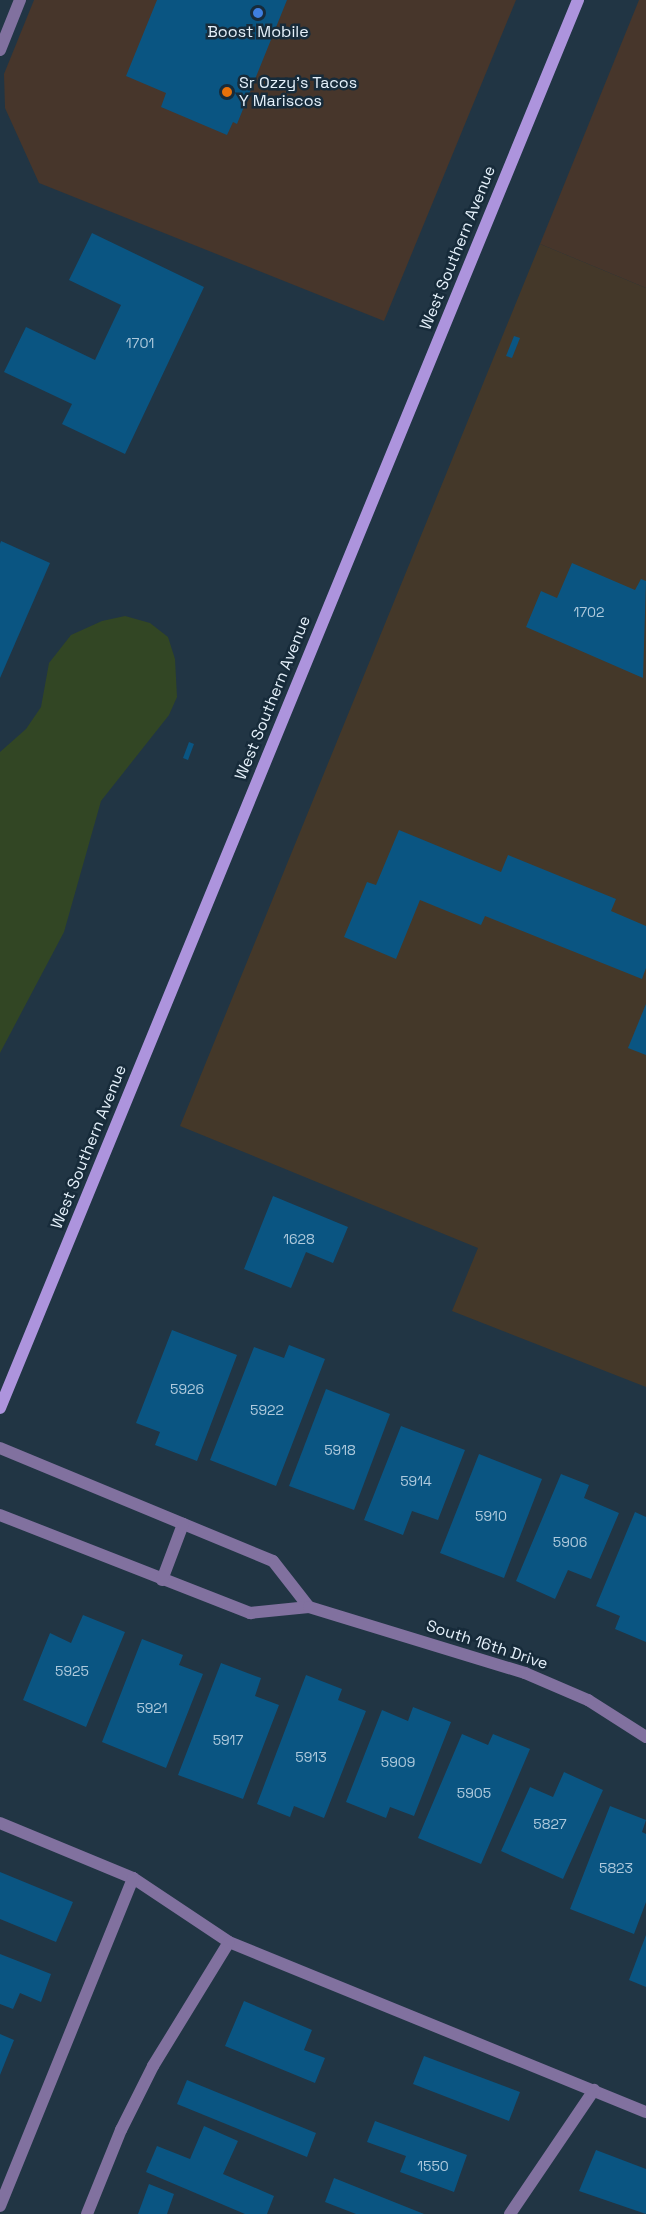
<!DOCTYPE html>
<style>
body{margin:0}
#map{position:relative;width:646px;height:2214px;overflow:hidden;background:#213544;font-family:"Space Grotesk",sans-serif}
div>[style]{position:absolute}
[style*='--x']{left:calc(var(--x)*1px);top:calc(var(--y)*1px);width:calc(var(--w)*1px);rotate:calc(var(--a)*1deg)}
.commercial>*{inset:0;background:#47362b}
.education>*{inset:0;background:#443829}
.green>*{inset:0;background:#324624}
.building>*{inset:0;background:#0a5582}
.lane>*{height:12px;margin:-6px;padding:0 6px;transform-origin:6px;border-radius:6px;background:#81719f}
.street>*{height:12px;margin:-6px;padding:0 6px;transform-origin:6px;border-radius:6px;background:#81719f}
.secondary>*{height:12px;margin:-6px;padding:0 6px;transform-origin:6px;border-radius:6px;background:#ad94dd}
.dots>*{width:16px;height:16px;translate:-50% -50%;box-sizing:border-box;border:3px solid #172b3a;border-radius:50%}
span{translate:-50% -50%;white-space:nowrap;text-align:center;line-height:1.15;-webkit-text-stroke:5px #172b3a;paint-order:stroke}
.number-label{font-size:14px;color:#aec9dc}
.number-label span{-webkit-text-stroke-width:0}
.poi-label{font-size:16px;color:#e4f0fa}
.left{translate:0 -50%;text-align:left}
.street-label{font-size:16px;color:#e4f0fa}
</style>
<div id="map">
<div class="commercial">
<i style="clip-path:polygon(34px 0,516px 0,384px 321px,39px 183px,5px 108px,4px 74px)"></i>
<i style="clip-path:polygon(639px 0,646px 0,646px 288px,540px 244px)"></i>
</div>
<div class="education">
<i style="clip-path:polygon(540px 244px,646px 288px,646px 1387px,452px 1311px,478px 1248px,180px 1126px)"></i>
</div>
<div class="green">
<i style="clip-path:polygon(125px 616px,150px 623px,168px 637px,175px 659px,177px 697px,169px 715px,101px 801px,64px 932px,0 1053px,0 752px,26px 729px,41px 707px,49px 663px,71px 635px,102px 621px)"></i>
</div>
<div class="building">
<i style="clip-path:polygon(157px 0,287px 0,237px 124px,233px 122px,227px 135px,161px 107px,166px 93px,126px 76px)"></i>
<i style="clip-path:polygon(92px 233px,204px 287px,125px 454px,62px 424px,72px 404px,4px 372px,26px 327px,95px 360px,121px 305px,69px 280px)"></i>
<i style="clip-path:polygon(514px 336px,520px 338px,512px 358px,506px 356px)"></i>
<i style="clip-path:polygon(1px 541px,50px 563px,0 678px,0 544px)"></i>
<i style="clip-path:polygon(572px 563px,635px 590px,641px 579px,646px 581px,643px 678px,526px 627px,541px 591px,557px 598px)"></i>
<i style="clip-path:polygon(189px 742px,194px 744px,188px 760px,183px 758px)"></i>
<i style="clip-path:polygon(399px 830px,501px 872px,508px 855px,616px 899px,611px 911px,646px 926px,646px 968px,642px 979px,485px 916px,481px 925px,420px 900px,396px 959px,344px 937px,367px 882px,376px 885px)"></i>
<i style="clip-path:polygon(646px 1004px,646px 1055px,628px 1048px)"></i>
<i style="clip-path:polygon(273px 1196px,348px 1227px,333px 1263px,306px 1252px,291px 1288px,244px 1269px)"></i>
<i style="clip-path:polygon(172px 1330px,237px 1355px,197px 1461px,155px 1445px,160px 1432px,136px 1423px)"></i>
<i style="clip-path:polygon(289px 1345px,325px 1359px,276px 1486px,210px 1460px,254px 1347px,284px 1358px)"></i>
<i style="clip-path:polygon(326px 1389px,390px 1414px,354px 1510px,289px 1486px)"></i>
<i style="clip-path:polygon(401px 1426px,465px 1450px,438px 1520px,412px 1511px,403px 1535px,364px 1520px)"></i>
<i style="clip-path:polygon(479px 1454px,542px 1479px,504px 1578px,440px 1553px)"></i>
<i style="clip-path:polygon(561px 1474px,589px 1485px,584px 1498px,619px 1513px,591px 1579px,568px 1570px,555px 1599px,516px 1581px)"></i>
<i style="clip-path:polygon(635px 1512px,646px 1517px,646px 1642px,615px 1629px,620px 1616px,596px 1606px)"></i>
<i style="clip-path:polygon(83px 1615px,125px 1632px,86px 1727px,23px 1700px,50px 1633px,71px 1643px)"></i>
<i style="clip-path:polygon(142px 1639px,183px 1655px,179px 1665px,203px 1674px,166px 1768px,102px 1742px)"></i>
<i style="clip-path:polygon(221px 1663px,261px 1678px,255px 1696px,279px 1705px,243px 1799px,178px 1775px)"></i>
<i style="clip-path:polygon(306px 1675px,342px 1689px,338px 1700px,366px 1711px,324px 1818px,294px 1806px,290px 1817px,257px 1804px)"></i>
<i style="clip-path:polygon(413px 1707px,451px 1722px,414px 1816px,390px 1807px,386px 1818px,346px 1802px,382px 1710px,408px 1721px)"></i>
<i style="clip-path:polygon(462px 1734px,488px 1745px,493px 1734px,530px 1749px,481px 1864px,418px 1838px)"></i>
<i style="clip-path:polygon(564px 1772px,603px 1790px,563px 1879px,501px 1851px,530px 1787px,553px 1797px)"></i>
<i style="clip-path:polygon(610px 1806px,646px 1820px,642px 1832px,646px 1834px,646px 1902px,634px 1934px,570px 1909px)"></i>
<i style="clip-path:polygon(0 1872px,73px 1902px,56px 1942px,0 1919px)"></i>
<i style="clip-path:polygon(646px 1935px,646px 1987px,629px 1980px)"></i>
<i style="clip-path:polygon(0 1954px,51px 1974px,41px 2002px,20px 1993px,13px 2009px,0 2004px)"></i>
<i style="clip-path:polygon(244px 2001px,312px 2030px,304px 2050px,325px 2058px,315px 2083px,225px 2046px)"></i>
<i style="clip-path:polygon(0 2034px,14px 2040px,0 2075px)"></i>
<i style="clip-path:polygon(424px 2056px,520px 2092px,509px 2121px,413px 2084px)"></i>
<i style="clip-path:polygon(187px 2080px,316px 2133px,307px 2157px,177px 2104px)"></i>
<i style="clip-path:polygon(375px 2121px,467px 2155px,454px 2192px,400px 2172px,406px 2156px,367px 2142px)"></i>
<i style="clip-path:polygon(204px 2126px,238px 2141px,223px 2174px,274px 2196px,267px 2214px,245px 2214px,146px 2172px,157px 2146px,190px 2159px)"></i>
<i style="clip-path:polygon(596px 2150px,646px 2169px,646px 2214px,579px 2191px)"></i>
<i style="clip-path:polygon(334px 2178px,424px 2214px,356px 2214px,325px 2202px)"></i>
<i style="clip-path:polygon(149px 2184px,174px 2194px,167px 2214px,138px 2214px)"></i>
</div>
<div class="lane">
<i style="--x:0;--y:50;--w:54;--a:-68.2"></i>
<i style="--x:0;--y:1823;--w:144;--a:22.5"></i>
<i style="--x:133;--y:1878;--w:115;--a:33.7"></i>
<i style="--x:229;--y:1942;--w:450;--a:22.2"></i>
<i style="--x:0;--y:2206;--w:354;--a:-67.9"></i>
<i style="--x:87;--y:2214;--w:91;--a:-68"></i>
<i style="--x:121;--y:2130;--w:72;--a:-63.4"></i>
<i style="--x:153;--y:2066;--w:145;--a:-58.5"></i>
<i style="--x:510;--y:2214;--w:150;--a:-55.9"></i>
</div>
<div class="street">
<i style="--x:0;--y:1448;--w:295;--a:22.5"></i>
<i style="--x:273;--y:1561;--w:58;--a:52"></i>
<i style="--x:0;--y:1515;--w:269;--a:21.4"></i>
<i style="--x:250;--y:1613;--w:59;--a:-5.8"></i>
<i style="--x:309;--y:1607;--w:226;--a:17"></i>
<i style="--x:525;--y:1673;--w:69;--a:23.2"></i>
<i style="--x:588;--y:1700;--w:69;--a:32.5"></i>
<i style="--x:162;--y:1580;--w:60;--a:-69.4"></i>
</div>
<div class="secondary">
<i style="--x:0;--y:1408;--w:1522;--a:-67.68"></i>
</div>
<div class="dots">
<i style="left:258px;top:13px;background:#3f7fe0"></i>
<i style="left:227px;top:92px;background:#e8710a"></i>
</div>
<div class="number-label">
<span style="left:140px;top:343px">1701</span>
<span style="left:589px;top:612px">1702</span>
<span style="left:299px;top:1239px">1628</span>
<span style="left:187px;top:1389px">5926</span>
<span style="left:267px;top:1410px">5922</span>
<span style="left:340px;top:1450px">5918</span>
<span style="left:416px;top:1481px">5914</span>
<span style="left:491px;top:1516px">5910</span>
<span style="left:570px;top:1542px">5906</span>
<span style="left:72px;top:1671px">5925</span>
<span style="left:152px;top:1708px">5921</span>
<span style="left:228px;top:1740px">5917</span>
<span style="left:311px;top:1757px">5913</span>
<span style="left:398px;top:1762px">5909</span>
<span style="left:474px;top:1793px">5905</span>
<span style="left:550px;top:1824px">5827</span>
<span style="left:616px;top:1868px">5823</span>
<span style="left:433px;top:2166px">1550</span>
</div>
<div class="poi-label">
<span style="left:258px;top:32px">Boost Mobile</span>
<span class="left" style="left:239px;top:92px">Sr Ozzy's Tacos<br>Y Mariscos</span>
</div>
<div class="street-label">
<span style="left:458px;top:248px;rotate:-68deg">West Southern Avenue</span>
<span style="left:273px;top:698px;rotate:-68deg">West Southern Avenue</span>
<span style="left:89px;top:1147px;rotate:-68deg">West Southern Avenue</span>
<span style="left:487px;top:1645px;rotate:18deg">South 16th Drive</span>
</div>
</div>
